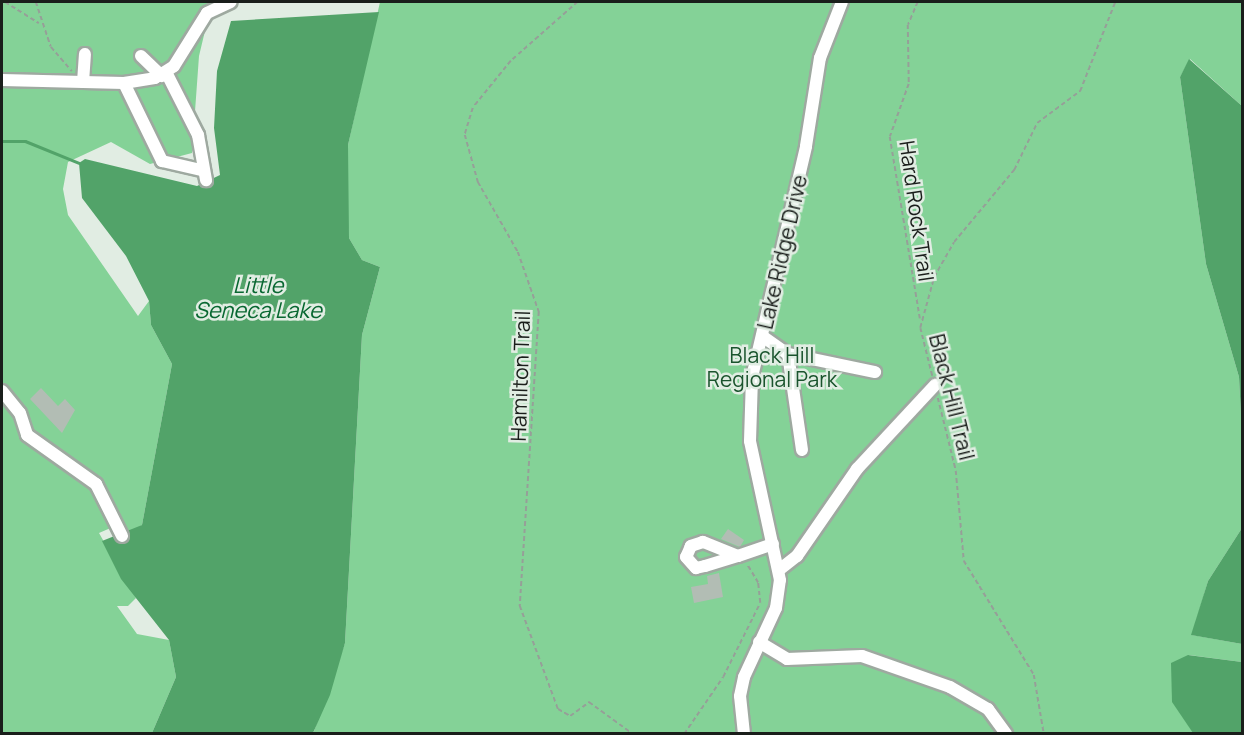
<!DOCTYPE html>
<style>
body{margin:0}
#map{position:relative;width:1244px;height:735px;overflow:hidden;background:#e1ede3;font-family:Manrope,sans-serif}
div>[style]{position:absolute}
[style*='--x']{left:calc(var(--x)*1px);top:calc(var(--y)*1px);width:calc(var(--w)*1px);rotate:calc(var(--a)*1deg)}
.green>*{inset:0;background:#84d297}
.water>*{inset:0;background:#52a369}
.stream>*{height:3px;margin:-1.5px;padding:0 1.5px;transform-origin:1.5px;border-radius:1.5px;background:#52a369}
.building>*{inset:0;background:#b2bdb4}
.path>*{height:1.5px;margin-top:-0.75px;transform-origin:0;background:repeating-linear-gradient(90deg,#969f98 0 4.5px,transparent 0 7.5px)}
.roads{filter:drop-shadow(2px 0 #9ea9a0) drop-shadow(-2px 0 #9ea9a0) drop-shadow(0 2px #9ea9a0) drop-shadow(0 -2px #9ea9a0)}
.minor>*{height:12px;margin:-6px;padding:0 6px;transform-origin:6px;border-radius:6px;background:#fff}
span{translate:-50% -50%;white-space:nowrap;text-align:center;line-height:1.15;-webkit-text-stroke:5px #e1ede3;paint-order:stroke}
.street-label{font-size:21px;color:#1a1e1b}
.park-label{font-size:21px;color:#1a542d}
.water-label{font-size:22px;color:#086731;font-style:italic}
.frame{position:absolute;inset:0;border:3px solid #1a1e1b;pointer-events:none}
</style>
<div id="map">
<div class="green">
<i style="clip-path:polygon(2px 2px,231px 2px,210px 10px,199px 56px,192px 153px,150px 164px,111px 142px,68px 162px,63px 189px,68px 215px,138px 316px,149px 301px,151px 325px,172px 364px,142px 525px,129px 533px,122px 523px,99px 533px,136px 598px,128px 606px,117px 606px,137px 634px,169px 640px,176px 677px,152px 733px,2px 733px)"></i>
<i style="clip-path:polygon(380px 2px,1242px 2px,1242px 106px,1190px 59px,1180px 77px,1206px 264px,1239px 377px,1242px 435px,1242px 528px,1208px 581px,1192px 635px,1242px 644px,1242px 662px,1189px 655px,1203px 733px,313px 734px,345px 643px,362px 335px,380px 267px,362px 260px,349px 238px,346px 206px,348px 145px)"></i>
</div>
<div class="water">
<i style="clip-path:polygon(379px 12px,348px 145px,349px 238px,362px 260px,380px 267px,362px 335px,345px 643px,330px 695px,313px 733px,152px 733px,176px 677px,169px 640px,121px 579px,102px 541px,142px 525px,172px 364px,151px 325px,149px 301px,126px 256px,82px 198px,79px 163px,85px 159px,197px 186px,220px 175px,214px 128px,217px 71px,231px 21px)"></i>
<i style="clip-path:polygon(1189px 59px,1242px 106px,1242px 435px,1239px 377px,1206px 264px,1180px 77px)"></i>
<i style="clip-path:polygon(1242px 528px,1242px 644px,1191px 635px,1208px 581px)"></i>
<i style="clip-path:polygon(1188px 655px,1242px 662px,1242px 733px,1193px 733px,1172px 702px,1171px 663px)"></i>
</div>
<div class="stream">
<i style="--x:2;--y:141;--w:23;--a:0"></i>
<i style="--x:25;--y:141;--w:58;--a:22.2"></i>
</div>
<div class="building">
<i style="clip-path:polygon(41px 388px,58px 406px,65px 399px,75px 410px,62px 433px,30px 399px)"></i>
<i style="clip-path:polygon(728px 529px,744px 540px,740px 547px,721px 539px)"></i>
<i style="clip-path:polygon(719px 573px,723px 597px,694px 603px,691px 587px,708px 584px,707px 576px)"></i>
</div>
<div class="path">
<i style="--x:5;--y:2;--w:40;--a:32"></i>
<i style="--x:36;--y:2;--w:47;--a:71.6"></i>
<i style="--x:51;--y:47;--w:32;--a:49"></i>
<i style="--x:578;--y:2;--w:89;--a:138.6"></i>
<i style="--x:511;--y:61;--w:60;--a:129"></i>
<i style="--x:473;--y:108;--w:28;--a:107"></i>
<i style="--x:465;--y:135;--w:49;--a:74.5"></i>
<i style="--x:478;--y:182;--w:81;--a:60.3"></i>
<i style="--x:518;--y:252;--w:64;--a:70.7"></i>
<i style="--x:539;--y:312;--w:295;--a:93.7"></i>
<i style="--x:520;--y:606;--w:110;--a:69.7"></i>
<i style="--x:558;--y:709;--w:14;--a:30"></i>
<i style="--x:570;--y:716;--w:24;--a:-36"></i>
<i style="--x:589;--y:702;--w:54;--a:36"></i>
<i style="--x:918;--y:2;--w:25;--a:113"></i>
<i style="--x:908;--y:25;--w:59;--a:89"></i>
<i style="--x:909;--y:84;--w:56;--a:109.7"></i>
<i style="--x:890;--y:137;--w:184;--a:80.6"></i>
<i style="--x:932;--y:376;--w:49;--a:-104"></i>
<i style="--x:920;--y:328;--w:53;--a:-74.6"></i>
<i style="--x:934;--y:277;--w:40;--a:-60.3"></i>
<i style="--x:954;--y:242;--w:94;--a:-50.2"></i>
<i style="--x:1014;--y:170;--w:52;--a:-63.9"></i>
<i style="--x:1037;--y:123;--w:54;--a:-36.7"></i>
<i style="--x:1080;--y:91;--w:96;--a:-68.5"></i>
<i style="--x:938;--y:398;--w:75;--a:76.1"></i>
<i style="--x:956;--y:471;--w:90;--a:84.9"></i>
<i style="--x:964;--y:561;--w:134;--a:58.4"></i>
<i style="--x:1034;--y:675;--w:60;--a:80.4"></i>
<i style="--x:684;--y:734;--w:69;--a:-55.6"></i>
<i style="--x:723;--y:677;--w:83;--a:-63.4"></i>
<i style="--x:760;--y:603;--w:20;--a:-96"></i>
<i style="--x:758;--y:583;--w:21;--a:-121"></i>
</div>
<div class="roads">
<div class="minor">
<i style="--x:141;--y:56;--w:29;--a:44"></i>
<i style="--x:166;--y:72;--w:71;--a:63.1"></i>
<i style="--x:198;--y:135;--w:46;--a:79.9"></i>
<i style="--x:2;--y:80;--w:122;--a:1.4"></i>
<i style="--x:124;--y:83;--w:31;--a:-9"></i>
<i style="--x:155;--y:78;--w:22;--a:-32"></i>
<i style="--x:174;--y:66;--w:62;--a:-58.1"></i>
<i style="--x:207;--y:13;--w:26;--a:-25"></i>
<i style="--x:83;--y:82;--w:28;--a:-86"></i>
<i style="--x:124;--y:83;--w:87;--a:64"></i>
<i style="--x:162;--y:161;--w:40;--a:13"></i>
<i style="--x:762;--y:336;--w:32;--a:35"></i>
<i style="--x:788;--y:354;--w:89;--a:11.7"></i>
<i style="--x:788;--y:354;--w:97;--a:81.7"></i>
<i style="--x:2;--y:391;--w:28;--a:51"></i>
<i style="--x:20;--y:413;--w:23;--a:72"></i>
<i style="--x:27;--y:435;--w:85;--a:35.4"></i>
<i style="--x:96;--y:484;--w:58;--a:63.4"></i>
<i style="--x:738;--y:556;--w:38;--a:-158"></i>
<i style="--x:703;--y:542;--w:13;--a:162"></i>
<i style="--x:691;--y:546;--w:12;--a:114"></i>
<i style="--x:686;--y:557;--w:15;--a:48"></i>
<i style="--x:696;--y:568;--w:9;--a:-13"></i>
<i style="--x:705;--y:566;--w:34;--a:-17"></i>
<i style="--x:738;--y:556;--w:37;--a:-19"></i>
<i style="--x:779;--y:570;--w:23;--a:-38"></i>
<i style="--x:797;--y:556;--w:106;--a:-55.4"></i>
<i style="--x:857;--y:469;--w:115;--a:-47.1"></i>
<i style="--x:759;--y:642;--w:33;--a:31"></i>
<i style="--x:787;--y:659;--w:75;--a:-2.3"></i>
<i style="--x:862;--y:656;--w:93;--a:19.4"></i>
<i style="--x:950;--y:687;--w:44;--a:30.1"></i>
<i style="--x:988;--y:709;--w:31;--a:54"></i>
<i style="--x:744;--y:734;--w:38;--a:-96"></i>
<i style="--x:740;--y:696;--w:19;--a:-78"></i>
<i style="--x:744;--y:677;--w:76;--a:-65.1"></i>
<i style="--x:776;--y:608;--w:28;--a:-82"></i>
<i style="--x:780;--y:580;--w:142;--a:-102.2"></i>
<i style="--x:750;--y:441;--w:64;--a:-88.2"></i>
<i style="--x:752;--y:377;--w:237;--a:-76.8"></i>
<i style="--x:806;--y:146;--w:89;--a:-81"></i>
<i style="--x:820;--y:58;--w:60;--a:-68.6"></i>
</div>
</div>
<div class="street-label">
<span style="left:917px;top:211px;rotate:82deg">Hard Rock Trail</span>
<span style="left:782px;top:252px;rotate:-77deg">Lake Ridge Drive</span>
<span style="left:520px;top:376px;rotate:-88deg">Hamilton Trail</span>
<span style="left:952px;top:397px;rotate:76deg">Black Hill Trail</span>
</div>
<div class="park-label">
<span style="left:772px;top:367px">Black Hill<br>Regional Park</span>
</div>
<div class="water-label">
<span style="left:258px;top:298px">Little<br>Seneca Lake</span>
</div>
<div class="frame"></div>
</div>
